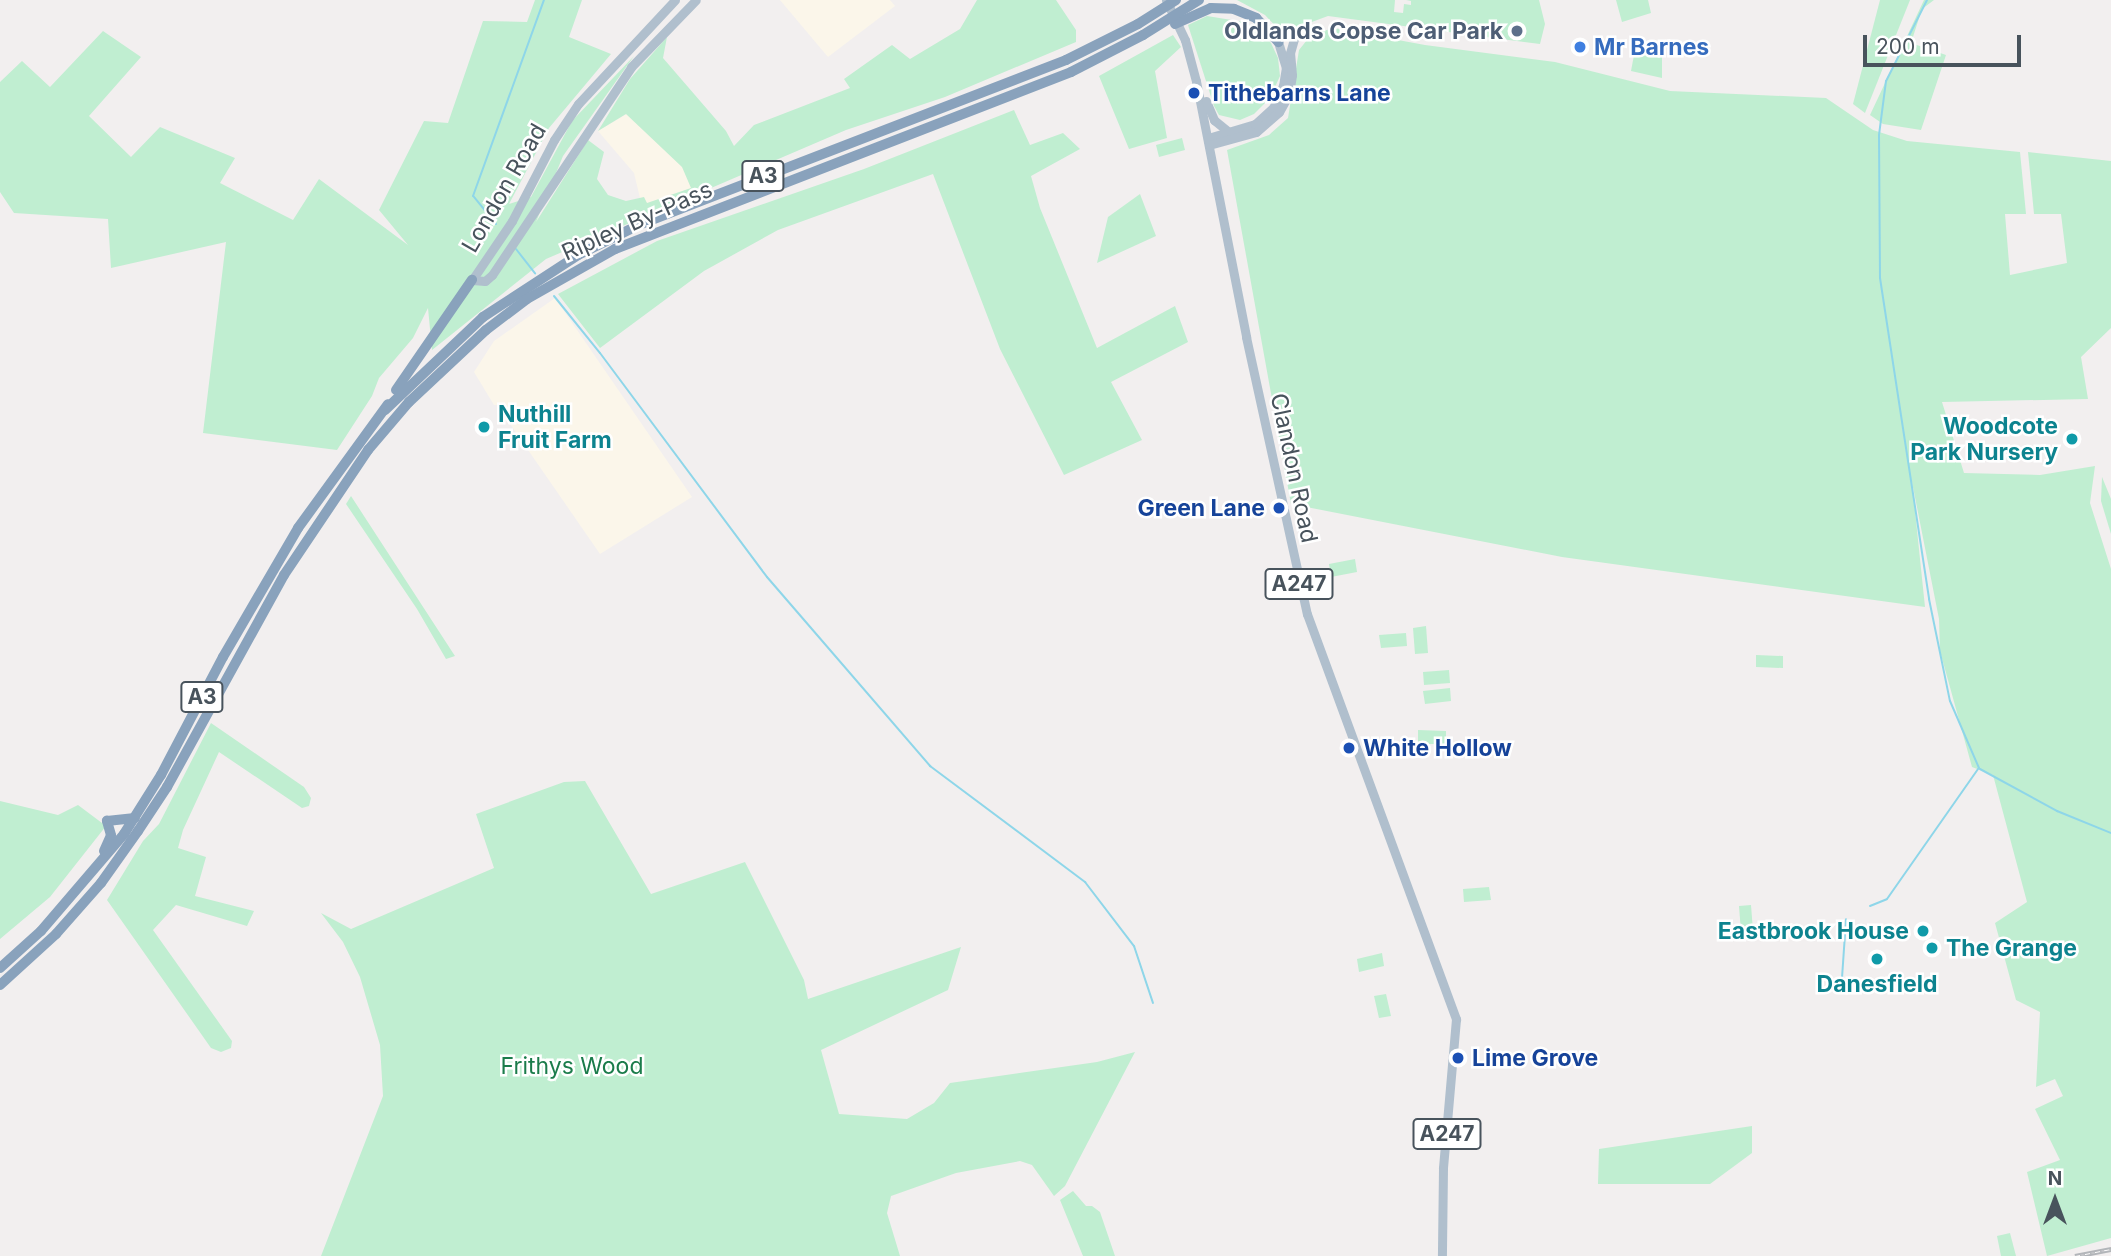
<!DOCTYPE html>
<style>
body{margin:0}
#map{position:relative;width:2111px;height:1256px;overflow:hidden;background:#f2efef;font-family:Inter,sans-serif}
div>[style]{position:absolute}
[style*='--x']{left:calc(var(--x)*1px);top:calc(var(--y)*1px);width:calc(var(--w)*1px);rotate:calc(var(--a)*1deg)}
.commercial>*{inset:0;background:#fbf6ea}
.green>*{inset:0;background:#c0eed1}
.stream>*{height:2px;margin:-1px;padding:0 1px;transform-origin:1px;border-radius:1px;background:#8ed6e9}
.major>*{height:9px;margin:-4.5px;padding:0 4.5px;transform-origin:4.5px;border-radius:4.5px;background:#b0bfcd}
.highway>*{height:10px;margin:-5px;padding:0 5px;transform-origin:5px;border-radius:5px;background:#89a2bc}
.rail>*{height:4.5px;margin-top:-2.25px;transform-origin:0;background:repeating-linear-gradient(90deg,#fff 0 5px,#b2b5b9 0 10px);box-sizing:border-box;border-block:2px solid #b2b5b9}
.dots>*{width:19px;height:19px;translate:-50% -50%;box-sizing:border-box;border:4px solid #fff;border-radius:50%}
span{translate:-50% -50%;white-space:nowrap;text-align:center;line-height:1.15;-webkit-text-stroke:5px #fff;paint-order:stroke}
.shield-label span{padding:2px 5px;background:#fff;border:2px solid;border-radius:5px;-webkit-text-stroke-width:0}
.shield-label{font-size:21px;color:#48535c;font-weight:700}
.service-label{font-size:23px;color:#4e5e75;font-weight:700}
.right{translate:-100% -50%;text-align:right}
.shop-label{font-size:23px;color:#366cbe;font-weight:700}
.left{translate:0 -50%;text-align:left}
.transit-label{font-size:23px;color:#164399;font-weight:700}
.street-label{font-size:23px;color:#48535c}
.culture-label{font-size:23px;color:#0d838f;font-weight:700}
.park-label{font-size:23px;color:#1b7c4b}
.north{position:absolute;left:2020px;top:1165px;width:70px;height:70px;-webkit-text-stroke:5px #fff;paint-order:stroke;rotate:0deg;font-size:19px;font-weight:700;line-height:28px;text-align:center;color:#48535c}
.north::after{content:'';display:block;margin:auto;width:24px;height:32px;background:#48535c;clip-path:polygon(50% 0,100% 100%,50% 72%,0 100%)}
.scale{position:absolute;left:1863px;top:35px;width:158px;height:32px;box-sizing:border-box;border:4px solid #48535c;border-top:0;padding-left:9px;font-size:21px;line-height:24px;white-space:nowrap;color:#48535c;-webkit-text-stroke:5px #fff;paint-order:stroke}
</style>
<div id="map">
<div class="commercial">
<i style="clip-path:polygon(780px 0,890px 0,895px 6px,828px 57px)"></i>
<i style="clip-path:polygon(640px 106px,726px 131px,741px 161px,707px 183px,647px 204px,640px 198px,634px 173px,598px 131px)"></i>
<i style="clip-path:polygon(555px 298px,692px 497px,600px 554px,497px 405px,494px 405px,474px 372px,494px 341px)"></i>
</div>
<div class="green">
<i style="clip-path:polygon(535px 0,582px 0,569px 37px,611px 54px,549px 128px,509px 204px,531px 197px,572px 121px,634px 56px,563px 156px,536px 222px,588px 140px,604px 152px,597px 179px,608px 195px,626px 201px,644px 197px,647px 203px,691px 188px,682px 167px,626px 114px,598px 131px,630px 79px,667px 37px,663px 58px,726px 131px,734px 146px,754px 125px,850px 88px,844px 79px,892px 45px,910px 59px,960px 29px,977px 0,1056px 0,1076px 30px,1076px 42px,945px 97px,846px 130px,546px 259px,432px 350px,428px 308px,413px 338px,379px 378px,372px 396px,337px 450px,203px 433px,226px 242px,111px 268px,108px 219px,14px 213px,0 192px,0 82px,22px 61px,50px 87px,103px 31px,141px 57px,89px 116px,131px 157px,160px 127px,235px 158px,220px 183px,293px 220px,319px 179px,408px 245px,379px 210px,424px 121px,448px 123px,483px 21px,527px 22px)"></i>
<i style="clip-path:polygon(1237px 0,1402px 0,1395px 0,1394px 12px,1403px 13px,1404px 4px,1411px 5px,1411px 1px,1406px 0,1539px 0,1545px 24px,1540px 44px,1328px 16px,1282px 33px,1265px 15px)"></i>
<i style="clip-path:polygon(1616px 0,1648px 0,1651px 13px,1622px 22px)"></i>
<i style="clip-path:polygon(1880px 0,1910px 0,1865px 113px,1853px 104px)"></i>
<i style="clip-path:polygon(1924px 0,1934px 0,1922px 9px,1911px 43px,1946px 55px,1921px 130px,1883px 124px,1870px 115px)"></i>
<i style="clip-path:polygon(1207px 16px,1244px 22px,1260px 31px,1271px 43px,1278px 58px,1280px 76px,1270px 98px,1254px 114px,1240px 120px,1219px 115px,1214px 106px,1188px 25px)"></i>
<i style="clip-path:polygon(1333px 28px,1425px 45px,1555px 62px,1670px 91px,1826px 98px,1873px 130px,1907px 141px,2020px 152px,2026px 214px,2005px 214px,2010px 275px,2067px 263px,2061px 214px,2034px 214px,2028px 152px,2111px 161px,2111px 328px,2081px 357px,2088px 399px,1942px 402px,1964px 473px,2040px 475px,2095px 466px,2090px 503px,2111px 569px,2111px 1238px,2047px 1256px,2027px 1172px,2060px 1160px,2035px 1109px,2063px 1096px,2055px 1079px,2036px 1087px,2040px 1012px,2016px 1000px,1995px 923px,2027px 902px,1993px 775px,1972px 767px,1940px 651px,1939px 619px,1912px 482px,1925px 607px,1562px 557px,1291px 504px,1227px 150px,1269px 135px,1288px 118px,1299px 50px,1311px 35px)"></i>
<i style="clip-path:polygon(1173px 35px,1181px 47px,1155px 71px,1167px 138px,1129px 149px,1099px 76px)"></i>
<i style="clip-path:polygon(1635px 50px,1662px 51px,1662px 78px,1631px 71px)"></i>
<i style="clip-path:polygon(1014px 110px,1030px 145px,1063px 133px,1080px 149px,1031px 176px,1040px 208px,1097px 348px,1175px 306px,1188px 342px,1111px 382px,1142px 440px,1064px 475px,1000px 349px,933px 174px,778px 230px,704px 271px,600px 348px,558px 294px,657px 241px,864px 169px)"></i>
<i style="clip-path:polygon(1182px 138px,1185px 150px,1159px 157px,1156px 145px)"></i>
<i style="clip-path:polygon(1140px 194px,1156px 236px,1097px 263px,1108px 217px)"></i>
<i style="clip-path:polygon(2102px 477px,2111px 499px,2111px 534px,2101px 501px)"></i>
<i style="clip-path:polygon(351px 496px,453px 653px,455px 656px,446px 659px,417px 609px,346px 504px)"></i>
<i style="clip-path:polygon(1355px 559px,1357px 572px,1331px 577px,1329px 564px)"></i>
<i style="clip-path:polygon(1426px 626px,1428px 653px,1415px 654px,1413px 628px)"></i>
<i style="clip-path:polygon(1406px 633px,1407px 646px,1381px 648px,1379px 635px)"></i>
<i style="clip-path:polygon(1756px 655px,1783px 656px,1783px 668px,1756px 667px)"></i>
<i style="clip-path:polygon(1449px 670px,1450px 683px,1424px 685px,1423px 672px)"></i>
<i style="clip-path:polygon(1450px 688px,1451px 701px,1425px 704px,1423px 691px)"></i>
<i style="clip-path:polygon(211px 723px,304px 787px,311px 798px,309px 806px,302px 808px,219px 752px,183px 830px,178px 848px,206px 857px,195px 896px,254px 911px,247px 926px,176px 905px,153px 930px,232px 1041px,231px 1048px,221px 1052px,211px 1048px,107px 900px,143px 841px,159px 824px)"></i>
<i style="clip-path:polygon(1418px 730px,1446px 731px,1446px 744px,1418px 744px)"></i>
<i style="clip-path:polygon(585px 781px,651px 894px,745px 862px,804px 980px,808px 999px,961px 947px,948px 990px,821px 1050px,839px 1114px,907px 1119px,934px 1103px,950px 1083px,1097px 1062px,1135px 1052px,1065px 1186px,1054px 1196px,1032px 1165px,1020px 1161px,956px 1173px,891px 1196px,887px 1213px,900px 1256px,321px 1256px,383px 1096px,380px 1045px,360px 977px,343px 942px,321px 913px,351px 929px,494px 868px,476px 814px,564px 782px)"></i>
<i style="clip-path:polygon(0 801px,58px 815px,78px 805px,106px 826px,50px 897px,0 939px)"></i>
<i style="clip-path:polygon(1489px 887px,1491px 900px,1464px 902px,1463px 889px)"></i>
<i style="clip-path:polygon(1751px 905px,1753px 931px,1741px 932px,1739px 906px)"></i>
<i style="clip-path:polygon(1382px 953px,1384px 966px,1359px 972px,1357px 959px)"></i>
<i style="clip-path:polygon(1386px 994px,1391px 1016px,1379px 1018px,1374px 996px)"></i>
<i style="clip-path:polygon(1752px 1126px,1752px 1153px,1710px 1184px,1598px 1184px,1599px 1149px)"></i>
<i style="clip-path:polygon(1073px 1191px,1086px 1206px,1092px 1206px,1100px 1212px,1115px 1256px,1083px 1256px,1060px 1200px)"></i>
<i style="clip-path:polygon(2010px 1233px,2016px 1256px,2001px 1256px,1997px 1236px)"></i>
</div>
<div class="stream">
<i style="--x:1927;--y:0;--w:91;--a:116.8"></i>
<i style="--x:1886;--y:81;--w:54;--a:97.4"></i>
<i style="--x:1879;--y:135;--w:143;--a:89.6"></i>
<i style="--x:1880;--y:278;--w:325;--a:81.3"></i>
<i style="--x:1929;--y:599;--w:104;--a:78.4"></i>
<i style="--x:1950;--y:701;--w:73;--a:66.6"></i>
<i style="--x:496;--y:224;--w:36;--a:-129"></i>
<i style="--x:473;--y:196;--w:208;--a:-70.1"></i>
<i style="--x:516;--y:249;--w:31;--a:52"></i>
<i style="--x:554;--y:296;--w:73;--a:51.1"></i>
<i style="--x:600;--y:353;--w:279;--a:53.3"></i>
<i style="--x:767;--y:577;--w:250;--a:49.2"></i>
<i style="--x:930;--y:766;--w:194;--a:36.8"></i>
<i style="--x:1085;--y:882;--w:81;--a:52.6"></i>
<i style="--x:1134;--y:946;--w:60;--a:71.6"></i>
<i style="--x:1980;--y:769;--w:88;--a:28.6"></i>
<i style="--x:2057;--y:811;--w:58;--a:22.2"></i>
<i style="--x:1870;--y:906;--w:18;--a:-22"></i>
<i style="--x:1887;--y:899;--w:159;--a:-55"></i>
<i style="--x:1842;--y:978;--w:59;--a:-86.1"></i>
</div>
<div class="major">
<i style="--x:675;--y:0;--w:142;--a:133"></i>
<i style="--x:578;--y:104;--w:43;--a:123.7"></i>
<i style="--x:554;--y:140;--w:91;--a:117.4"></i>
<i style="--x:512;--y:221;--w:71;--a:124.1"></i>
<i style="--x:472;--y:280;--w:13;--a:4"></i>
<i style="--x:485;--y:281;--w:9;--a:-41"></i>
<i style="--x:492;--y:275;--w:250;--a:-56.2"></i>
<i style="--x:631;--y:67;--w:93;--a:-45.9"></i>
<i style="--x:1166;--y:0;--w:44;--a:64.6"></i>
<i style="--x:1185;--y:40;--w:42;--a:75"></i>
<i style="--x:1196;--y:81;--w:261;--a:78.9"></i>
<i style="--x:1246;--y:337;--w:284;--a:77.6"></i>
<i style="--x:1307;--y:614;--w:432;--a:69.8"></i>
<i style="--x:1456;--y:1019;--w:150;--a:95"></i>
<i style="--x:1443;--y:1168;--w:88;--a:90.7"></i>
<i style="--x:1206;--y:101;--w:21;--a:67"></i>
<i style="--x:1214;--y:120;--w:21;--a:39"></i>
<i style="--x:1208;--y:138;--w:49;--a:-16.6"></i>
<i style="--x:1255;--y:124;--w:24;--a:-42"></i>
<i style="--x:1273;--y:108;--w:24;--a:-66"></i>
<i style="--x:1283;--y:86;--w:18;--a:-81"></i>
<i style="--x:1286;--y:68;--w:27;--a:-107"></i>
<i style="--x:1209;--y:145;--w:49;--a:-15.5"></i>
<i style="--x:1256;--y:132;--w:30;--a:-41"></i>
<i style="--x:1279;--y:112;--w:21;--a:-61"></i>
<i style="--x:1289;--y:94;--w:19;--a:-81"></i>
<i style="--x:1292;--y:75;--w:22;--a:-95"></i>
<i style="--x:1290;--y:53;--w:22;--a:-74"></i>
</div>
<div class="highway">
<i style="--x:1175;--y:24;--w:39;--a:-24"></i>
<i style="--x:1211;--y:8;--w:23;--a:2"></i>
<i style="--x:1234;--y:9;--w:24;--a:22"></i>
<i style="--x:1256;--y:18;--w:33;--a:47"></i>
<i style="--x:396;--y:390;--w:134;--a:-55.4"></i>
<i style="--x:385;--y:410;--w:135;--a:-43.5"></i>
<i style="--x:483;--y:317;--w:113;--a:-33.1"></i>
<i style="--x:578;--y:255;--w:70;--a:-26.2"></i>
<i style="--x:641;--y:224;--w:456;--a:-21.1"></i>
<i style="--x:1066;--y:60;--w:80;--a:-26.6"></i>
<i style="--x:1138;--y:24;--w:45;--a:-32.3"></i>
<i style="--x:104;--y:851;--w:17;--a:-66"></i>
<i style="--x:111;--y:835;--w:15;--a:-106"></i>
<i style="--x:107;--y:821;--w:28;--a:-6"></i>
<i style="--x:0;--y:968;--w:55;--a:-42.1"></i>
<i style="--x:41;--y:931;--w:128;--a:-49.4"></i>
<i style="--x:124;--y:834;--w:70;--a:-57.9"></i>
<i style="--x:161;--y:775;--w:133;--a:-62.3"></i>
<i style="--x:223;--y:657;--w:149;--a:-59.8"></i>
<i style="--x:298;--y:528;--w:153;--a:-54"></i>
<i style="--x:0;--y:985;--w:76;--a:-42.3"></i>
<i style="--x:56;--y:934;--w:68;--a:-48.6"></i>
<i style="--x:101;--y:883;--w:64;--a:-54.6"></i>
<i style="--x:138;--y:831;--w:53;--a:-56.6"></i>
<i style="--x:167;--y:787;--w:242;--a:-61.1"></i>
<i style="--x:284;--y:575;--w:151;--a:-56.1"></i>
<i style="--x:368;--y:450;--w:63;--a:-49.5"></i>
<i style="--x:409;--y:402;--w:105;--a:-43.1"></i>
<i style="--x:486;--y:330;--w:51;--a:-37.1"></i>
<i style="--x:527;--y:299;--w:101;--a:-29.6"></i>
<i style="--x:615;--y:249;--w:489;--a:-21.2"></i>
<i style="--x:1071;--y:72;--w:81;--a:-27.2"></i>
<i style="--x:1143;--y:35;--w:66;--a:-32"></i>
</div>
<div class="rail">
<i style="--x:2075;--y:1256;--w:37;--a:-11"></i>
</div>
<div class="dots">
<i style="left:1517px;top:31px;background:#5c6f8a"></i>
<i style="left:1580px;top:47px;background:#3f7fe0"></i>
<i style="left:1194px;top:93px;background:#1a4fb4"></i>
<i style="left:484px;top:427px;background:#0f9aa8"></i>
<i style="left:2072px;top:439px;background:#0f9aa8"></i>
<i style="left:1279px;top:508px;background:#1a4fb4"></i>
<i style="left:1349px;top:748px;background:#1a4fb4"></i>
<i style="left:1923px;top:931px;background:#0f9aa8"></i>
<i style="left:1932px;top:948px;background:#0f9aa8"></i>
<i style="left:1877px;top:959px;background:#0f9aa8"></i>
<i style="left:1458px;top:1058px;background:#1a4fb4"></i>
</div>
<div class="shield-label">
<span style="left:763px;top:176px">A3</span>
<span style="left:1299px;top:584px">A247</span>
<span style="left:202px;top:697px">A3</span>
<span style="left:1447px;top:1134px">A247</span>
</div>
<div class="service-label">
<span class="right" style="left:1503px;top:31px">Oldlands Copse Car Park</span>
</div>
<div class="shop-label">
<span class="left" style="left:1594px;top:47px">Mr Barnes</span>
</div>
<div class="transit-label">
<span class="left" style="left:1208px;top:93px">Tithebarns Lane</span>
<span class="right" style="left:1265px;top:508px">Green Lane</span>
<span class="left" style="left:1363px;top:748px">White Hollow</span>
<span class="left" style="left:1472px;top:1058px">Lime Grove</span>
</div>
<div class="street-label">
<span style="left:504px;top:188px;rotate:-60deg">London Road</span>
<span style="left:637px;top:221px;rotate:-24deg">Ripley By-Pass</span>
<span style="left:1294px;top:468px;rotate:78deg">Clandon Road</span>
</div>
<div class="culture-label">
<span class="left" style="left:498px;top:427px">Nuthill<br>Fruit Farm</span>
<span class="right" style="left:2058px;top:439px">Woodcote<br>Park Nursery</span>
<span class="right" style="left:1909px;top:931px">Eastbrook House</span>
<span class="left" style="left:1946px;top:948px">The Grange</span>
<span style="left:1877px;top:984px">Danesfield</span>
</div>
<div class="park-label">
<span style="left:572px;top:1066px">Frithys Wood</span>
</div>
<div class="north">N</div>
<div class="scale">200 m</div>
</div>
